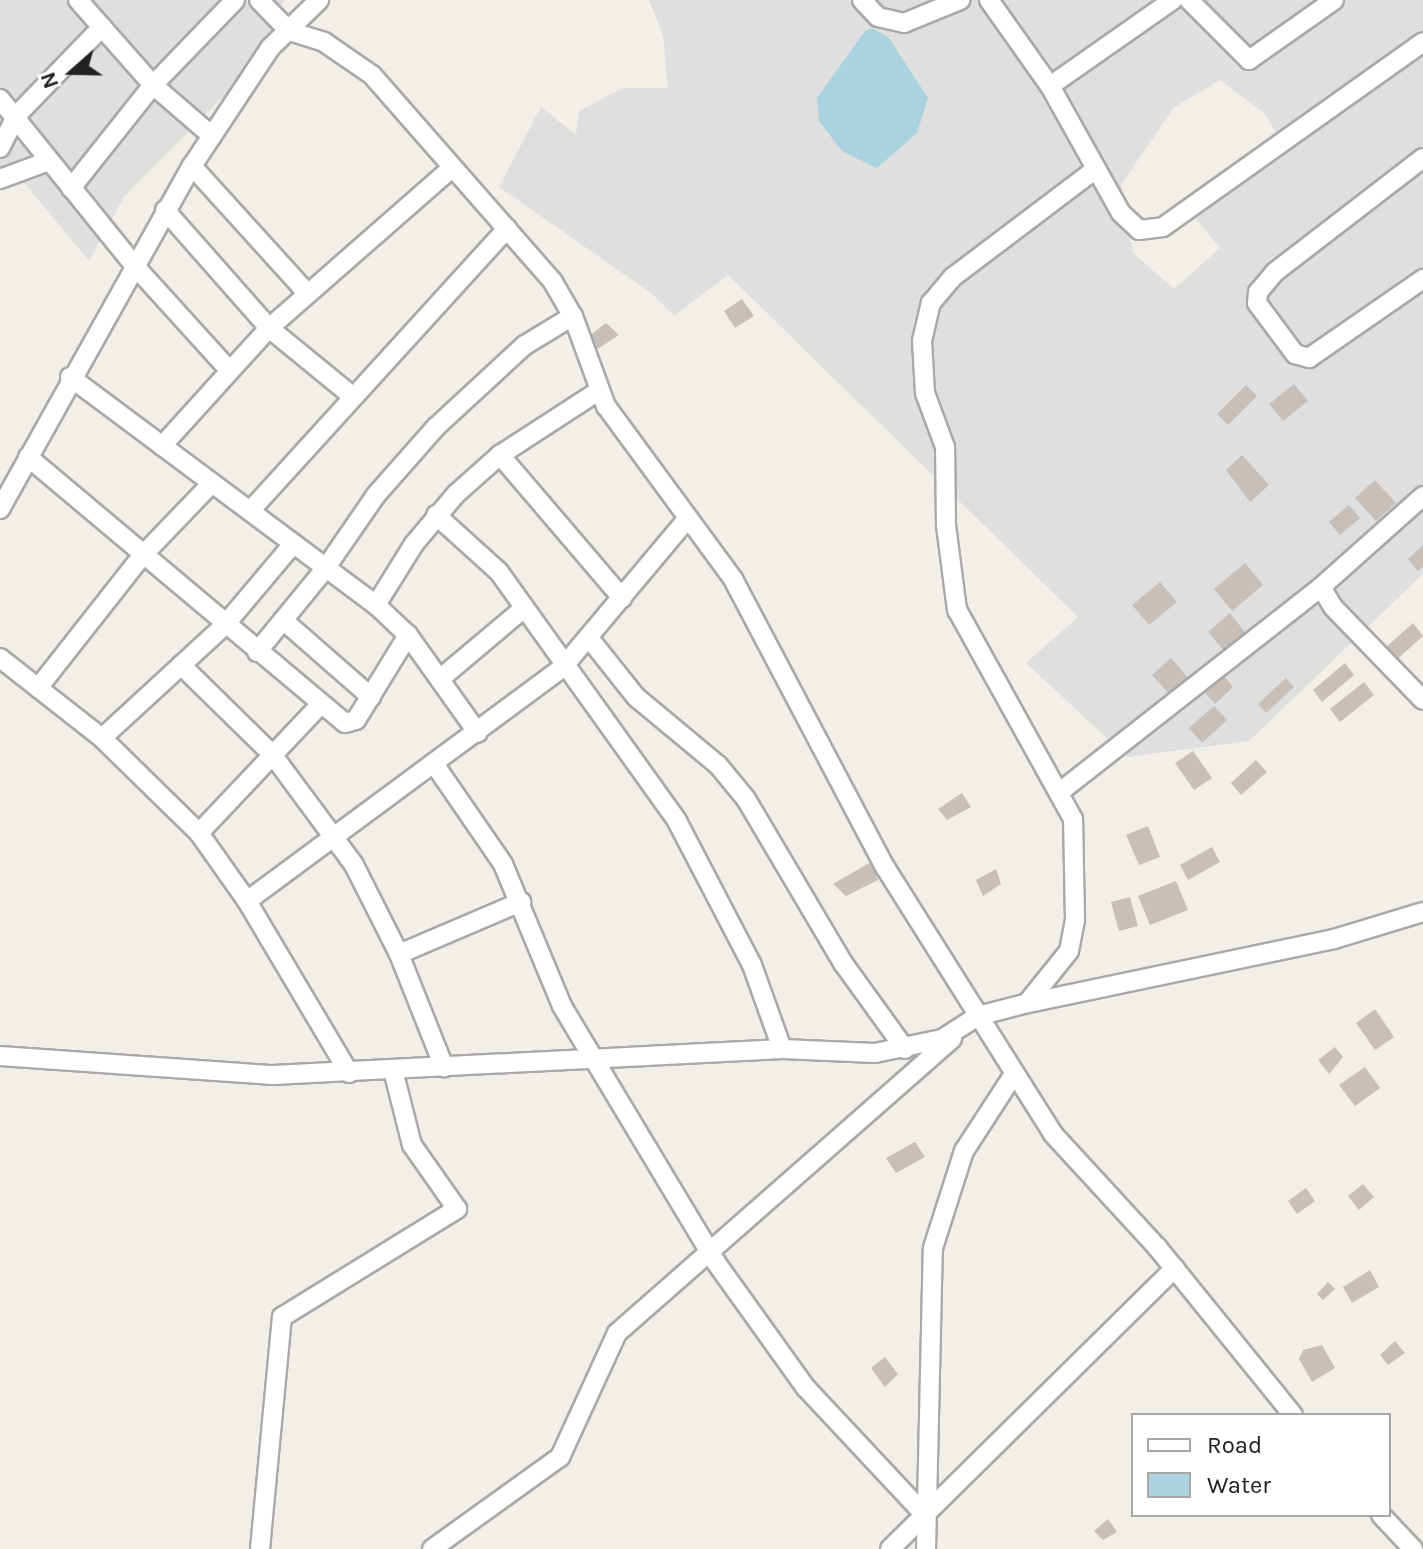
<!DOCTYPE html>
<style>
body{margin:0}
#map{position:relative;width:1423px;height:1549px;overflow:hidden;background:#f2efe9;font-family:Karla,sans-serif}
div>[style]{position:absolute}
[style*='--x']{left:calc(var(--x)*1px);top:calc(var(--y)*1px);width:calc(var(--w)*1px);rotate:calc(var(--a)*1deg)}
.residential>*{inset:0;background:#e0dfdf}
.water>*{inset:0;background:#aad3df}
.building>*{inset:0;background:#c7bfb8}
.roads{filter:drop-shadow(2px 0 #a9a9a9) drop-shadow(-2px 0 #a9a9a9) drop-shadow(0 2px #a9a9a9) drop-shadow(0 -2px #a9a9a9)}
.minor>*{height:18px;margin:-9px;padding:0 9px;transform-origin:9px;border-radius:9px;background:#fff}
span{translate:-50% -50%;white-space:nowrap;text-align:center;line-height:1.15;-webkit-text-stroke:7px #fff;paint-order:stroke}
.legend{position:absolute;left:1131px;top:1413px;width:260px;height:104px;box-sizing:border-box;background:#fff;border:2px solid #a7a7a7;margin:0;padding:10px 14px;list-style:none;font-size:24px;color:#222}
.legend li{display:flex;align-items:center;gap:16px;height:40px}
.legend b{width:40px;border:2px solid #a7a7a7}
.north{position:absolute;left:32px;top:32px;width:80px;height:80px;-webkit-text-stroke:6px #fff;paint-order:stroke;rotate:250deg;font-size:22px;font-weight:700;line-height:32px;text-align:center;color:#222}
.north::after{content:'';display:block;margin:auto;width:28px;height:36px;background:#222;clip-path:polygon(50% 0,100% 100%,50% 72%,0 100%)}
</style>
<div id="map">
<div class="residential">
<i style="clip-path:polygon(0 0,284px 0,259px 61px,125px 195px,89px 261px,12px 168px,0 171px)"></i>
<i style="clip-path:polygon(evenodd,649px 0,1423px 0,1423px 574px,1249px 741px,1127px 757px,1026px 663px,1078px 617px,728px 275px,674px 316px,651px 293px,499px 187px,541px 107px,576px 135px,579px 111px,623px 88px,668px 88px,663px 35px,649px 0,1220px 80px,1265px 114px,1286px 149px,1193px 215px,1220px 248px,1174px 289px,1133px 253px,1121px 185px,1173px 108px,1220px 80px)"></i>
</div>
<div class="water">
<i style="clip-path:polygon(872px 28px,889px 38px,928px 98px,917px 133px,877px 168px,842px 151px,819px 121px,817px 98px,865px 31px)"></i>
</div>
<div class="building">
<i style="clip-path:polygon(742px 299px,754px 316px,735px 328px,724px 311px)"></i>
<i style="clip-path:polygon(606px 323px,619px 335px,594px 351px,589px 336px)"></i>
<i style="clip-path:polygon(1294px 384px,1308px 401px,1283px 421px,1269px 404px)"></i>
<i style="clip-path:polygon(1246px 385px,1257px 396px,1228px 425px,1217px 414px)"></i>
<i style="clip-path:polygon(1242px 455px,1269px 485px,1250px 502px,1226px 470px)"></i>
<i style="clip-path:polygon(1375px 480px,1396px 503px,1376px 521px,1355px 498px)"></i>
<i style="clip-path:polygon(1349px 505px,1360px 518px,1340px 535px,1329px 522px)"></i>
<i style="clip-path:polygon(1423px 545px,1423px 567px,1418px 571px,1408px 559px)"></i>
<i style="clip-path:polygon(1245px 563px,1263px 585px,1232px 611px,1214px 589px)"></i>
<i style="clip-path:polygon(1160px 582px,1177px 602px,1149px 625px,1132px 605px)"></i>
<i style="clip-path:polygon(1230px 613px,1252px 641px,1231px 659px,1208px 632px)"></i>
<i style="clip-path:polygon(1413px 623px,1423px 636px,1395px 661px,1384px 649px)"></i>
<i style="clip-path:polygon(1171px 658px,1190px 680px,1172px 697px,1152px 675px)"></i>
<i style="clip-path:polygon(1345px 663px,1354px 675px,1322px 702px,1313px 690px)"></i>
<i style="clip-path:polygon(1224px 676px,1233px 687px,1215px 704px,1205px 693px)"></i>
<i style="clip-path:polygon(1286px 678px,1294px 687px,1266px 713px,1258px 704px)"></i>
<i style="clip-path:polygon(1364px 682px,1374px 695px,1340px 722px,1330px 709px)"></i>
<i style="clip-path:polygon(1214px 706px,1227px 720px,1202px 743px,1189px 728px)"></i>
<i style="clip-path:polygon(1193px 751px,1212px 778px,1194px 790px,1175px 763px)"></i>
<i style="clip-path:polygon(1256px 760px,1267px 772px,1241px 795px,1231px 783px)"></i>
<i style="clip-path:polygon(962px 793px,971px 807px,947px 820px,938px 809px)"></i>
<i style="clip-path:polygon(1148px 826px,1160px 857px,1139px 865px,1126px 835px)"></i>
<i style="clip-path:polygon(1212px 847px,1220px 862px,1188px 880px,1180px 865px)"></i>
<i style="clip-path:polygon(871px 862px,878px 880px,846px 896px,833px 884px)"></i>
<i style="clip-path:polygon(996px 869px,1001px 884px,983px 896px,976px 880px)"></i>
<i style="clip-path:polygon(1176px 881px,1188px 910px,1150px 925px,1138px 896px)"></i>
<i style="clip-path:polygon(1130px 897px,1138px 926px,1119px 931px,1111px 902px)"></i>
<i style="clip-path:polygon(1375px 1009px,1394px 1037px,1375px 1050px,1356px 1023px)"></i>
<i style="clip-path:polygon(1335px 1047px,1343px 1057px,1329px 1074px,1318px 1060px)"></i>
<i style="clip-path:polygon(1365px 1067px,1380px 1088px,1355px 1106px,1339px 1085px)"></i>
<i style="clip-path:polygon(915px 1142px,925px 1157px,896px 1173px,886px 1158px)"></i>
<i style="clip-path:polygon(1363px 1184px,1374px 1197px,1359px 1210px,1348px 1196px)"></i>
<i style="clip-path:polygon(1306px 1188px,1315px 1201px,1297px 1214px,1288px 1201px)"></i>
<i style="clip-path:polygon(1370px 1270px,1379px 1287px,1352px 1303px,1343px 1287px)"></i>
<i style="clip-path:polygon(1328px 1282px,1335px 1289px,1323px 1300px,1317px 1294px)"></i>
<i style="clip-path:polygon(1395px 1341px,1405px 1353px,1388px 1365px,1380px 1355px)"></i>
<i style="clip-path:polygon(1322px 1345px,1335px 1368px,1312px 1382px,1299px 1359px,1303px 1350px)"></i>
<i style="clip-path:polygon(885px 1357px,898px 1374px,885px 1387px,871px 1368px)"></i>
<i style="clip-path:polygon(1108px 1519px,1117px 1532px,1103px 1540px,1094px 1531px)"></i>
</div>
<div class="roads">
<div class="minor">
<i style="--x:78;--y:0;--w:113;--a:48.6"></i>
<i style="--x:153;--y:85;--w:78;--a:40.8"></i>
<i style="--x:259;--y:0;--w:43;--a:45.9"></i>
<i style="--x:289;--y:31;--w:37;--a:17"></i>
<i style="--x:324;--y:42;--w:58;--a:34.5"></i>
<i style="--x:372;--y:75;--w:275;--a:48.8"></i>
<i style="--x:553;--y:282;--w:39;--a:60"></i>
<i style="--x:573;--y:316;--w:96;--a:69.9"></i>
<i style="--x:606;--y:406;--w:215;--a:53.7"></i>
<i style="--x:733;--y:579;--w:326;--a:62.2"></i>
<i style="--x:885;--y:867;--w:315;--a:57.8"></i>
<i style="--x:1053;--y:1134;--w:154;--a:47.4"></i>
<i style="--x:1157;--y:1247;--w:216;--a:51"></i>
<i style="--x:862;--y:0;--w:23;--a:47"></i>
<i style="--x:878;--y:17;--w:27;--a:13"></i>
<i style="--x:904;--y:23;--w:61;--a:-22.3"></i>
<i style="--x:989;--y:0;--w:105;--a:54.7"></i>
<i style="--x:1050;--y:86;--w:145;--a:60.8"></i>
<i style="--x:1121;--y:213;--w:25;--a:43"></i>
<i style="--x:1139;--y:230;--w:24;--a:-7"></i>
<i style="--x:1163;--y:227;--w:319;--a:-35.4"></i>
<i style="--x:1189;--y:0;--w:85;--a:45"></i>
<i style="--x:1249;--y:60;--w:104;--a:-35.2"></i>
<i style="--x:1050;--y:86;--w:150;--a:-35"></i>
<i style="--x:0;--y:99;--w:212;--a:51.1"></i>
<i style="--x:133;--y:264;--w:143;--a:47.8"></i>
<i style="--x:0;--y:148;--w:36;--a:-63"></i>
<i style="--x:16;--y:116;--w:124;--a:-46"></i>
<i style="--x:1423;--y:158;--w:187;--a:142.4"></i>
<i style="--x:1275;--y:272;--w:26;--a:130"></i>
<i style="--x:1258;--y:292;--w:11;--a:95"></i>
<i style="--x:1257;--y:303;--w:64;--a:53.3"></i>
<i style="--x:1295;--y:354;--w:15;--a:16"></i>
<i style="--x:1309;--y:358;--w:139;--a:-34.7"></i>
<i style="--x:192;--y:166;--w:171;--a:47.8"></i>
<i style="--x:0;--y:179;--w:52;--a:-20.2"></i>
<i style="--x:71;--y:188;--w:132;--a:-51.5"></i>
<i style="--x:153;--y:85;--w:118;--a:-46"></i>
<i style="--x:165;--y:210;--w:157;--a:48.6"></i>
<i style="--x:269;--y:328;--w:107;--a:39.3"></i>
<i style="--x:70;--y:377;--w:382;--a:36.7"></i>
<i style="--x:376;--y:605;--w:44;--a:43.2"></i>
<i style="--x:408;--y:635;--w:120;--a:54.5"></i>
<i style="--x:162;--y:446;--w:159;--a:-47.8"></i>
<i style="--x:269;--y:328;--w:243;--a:-41.2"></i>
<i style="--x:500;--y:455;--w:188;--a:49.5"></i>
<i style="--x:28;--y:457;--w:414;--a:40"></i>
<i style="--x:345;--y:723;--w:11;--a:-15"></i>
<i style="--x:356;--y:720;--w:100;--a:-58.5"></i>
<i style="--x:0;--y:509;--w:393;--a:-60.8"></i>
<i style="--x:192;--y:166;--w:141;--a:-56.5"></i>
<i style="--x:270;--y:48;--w:69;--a:-44.4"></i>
<i style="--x:250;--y:511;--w:382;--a:-47.7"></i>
<i style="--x:436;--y:515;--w:85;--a:42.1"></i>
<i style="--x:499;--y:572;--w:306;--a:54.4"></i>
<i style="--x:677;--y:821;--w:162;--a:62.5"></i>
<i style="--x:752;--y:965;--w:89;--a:70.3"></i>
<i style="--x:1321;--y:587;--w:23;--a:59"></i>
<i style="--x:1333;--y:607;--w:129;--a:45.9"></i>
<i style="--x:376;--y:605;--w:72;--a:-58.1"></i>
<i style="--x:414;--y:544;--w:65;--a:-50"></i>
<i style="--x:456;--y:494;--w:59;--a:-41.6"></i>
<i style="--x:500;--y:455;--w:119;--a:-33"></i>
<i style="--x:283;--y:620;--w:117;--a:41.2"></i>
<i style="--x:589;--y:638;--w:75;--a:51.5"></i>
<i style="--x:636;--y:697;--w:107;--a:39.7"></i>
<i style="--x:718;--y:765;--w:44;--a:50.5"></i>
<i style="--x:746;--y:799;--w:191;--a:59.4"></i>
<i style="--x:843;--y:963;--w:106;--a:54.2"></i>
<i style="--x:257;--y:652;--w:107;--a:-50.7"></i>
<i style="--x:325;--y:569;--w:90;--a:-55.4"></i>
<i style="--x:376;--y:495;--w:91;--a:-48.6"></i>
<i style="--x:436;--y:427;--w:121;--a:-42.7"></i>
<i style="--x:525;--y:345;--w:56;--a:-31.1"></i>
<i style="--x:0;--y:658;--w:130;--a:38.1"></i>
<i style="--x:102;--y:738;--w:136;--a:44.4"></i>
<i style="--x:199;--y:833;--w:83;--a:54.8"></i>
<i style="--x:247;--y:901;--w:200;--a:59.3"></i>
<i style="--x:181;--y:665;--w:127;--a:44.4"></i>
<i style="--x:272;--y:754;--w:138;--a:53.5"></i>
<i style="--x:354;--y:865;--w:100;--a:63.2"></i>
<i style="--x:399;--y:954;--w:122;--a:68.3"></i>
<i style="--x:441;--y:678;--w:107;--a:-40.1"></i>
<i style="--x:38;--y:688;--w:168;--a:-51.8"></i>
<i style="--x:142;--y:556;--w:101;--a:-46.2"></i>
<i style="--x:102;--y:738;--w:166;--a:-42.6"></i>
<i style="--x:224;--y:626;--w:107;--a:-49.9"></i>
<i style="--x:435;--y:765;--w:120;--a:55.5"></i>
<i style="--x:503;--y:864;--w:154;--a:67.4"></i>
<i style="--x:562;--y:1006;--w:297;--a:59"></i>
<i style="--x:715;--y:1261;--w:156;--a:54.4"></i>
<i style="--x:806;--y:1388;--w:174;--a:46.9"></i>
<i style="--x:1061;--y:791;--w:330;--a:-38.1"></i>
<i style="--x:1321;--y:587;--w:137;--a:-41.7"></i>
<i style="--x:199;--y:833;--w:178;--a:-46.6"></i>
<i style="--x:247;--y:901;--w:393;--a:-36.5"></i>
<i style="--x:563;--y:667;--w:194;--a:-50"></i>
<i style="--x:399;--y:954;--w:133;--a:-23.1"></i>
<i style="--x:1028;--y:1002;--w:65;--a:-51.2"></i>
<i style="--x:1069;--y:951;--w:32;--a:-79"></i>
<i style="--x:1075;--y:920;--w:101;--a:-91.1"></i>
<i style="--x:1073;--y:819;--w:239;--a:-119"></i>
<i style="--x:957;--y:610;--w:86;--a:-97.4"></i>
<i style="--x:946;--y:525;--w:78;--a:-90.7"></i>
<i style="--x:945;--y:447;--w:58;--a:-110.3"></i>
<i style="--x:925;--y:393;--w:52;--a:-93.3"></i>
<i style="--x:922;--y:341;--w:39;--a:-77"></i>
<i style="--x:931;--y:303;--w:34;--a:-50"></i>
<i style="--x:953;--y:277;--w:179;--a:-37.1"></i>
<i style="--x:0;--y:1056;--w:274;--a:4"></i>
<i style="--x:273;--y:1075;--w:510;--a:-2.92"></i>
<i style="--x:782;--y:1049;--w:93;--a:2.5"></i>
<i style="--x:875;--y:1053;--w:68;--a:-11.8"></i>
<i style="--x:942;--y:1039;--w:43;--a:-32.6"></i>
<i style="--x:978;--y:1016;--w:52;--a:-14.6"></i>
<i style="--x:1028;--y:1003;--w:313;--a:-11.8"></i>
<i style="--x:1334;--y:939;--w:93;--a:-16.9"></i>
<i style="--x:1381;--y:1515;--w:47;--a:46.7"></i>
<i style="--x:260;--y:1549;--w:233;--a:-84.6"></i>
<i style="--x:282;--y:1317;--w:206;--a:-31.7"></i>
<i style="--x:457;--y:1209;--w:78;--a:-125.1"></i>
<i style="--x:412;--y:1145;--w:77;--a:-104.2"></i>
<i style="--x:432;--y:1549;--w:158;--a:-35.7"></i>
<i style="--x:560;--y:1457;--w:136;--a:-65.3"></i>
<i style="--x:617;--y:1333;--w:446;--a:-41.3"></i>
<i style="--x:890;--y:1549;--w:400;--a:-44.6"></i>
<i style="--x:926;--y:1549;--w:301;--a:-88.7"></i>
<i style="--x:933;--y:1248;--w:102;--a:-72.3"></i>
<i style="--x:964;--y:1151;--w:92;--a:-57"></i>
</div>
</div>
<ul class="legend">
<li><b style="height:10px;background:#fff"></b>Road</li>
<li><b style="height:22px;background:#aad3df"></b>Water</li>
</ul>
<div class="north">N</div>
</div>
